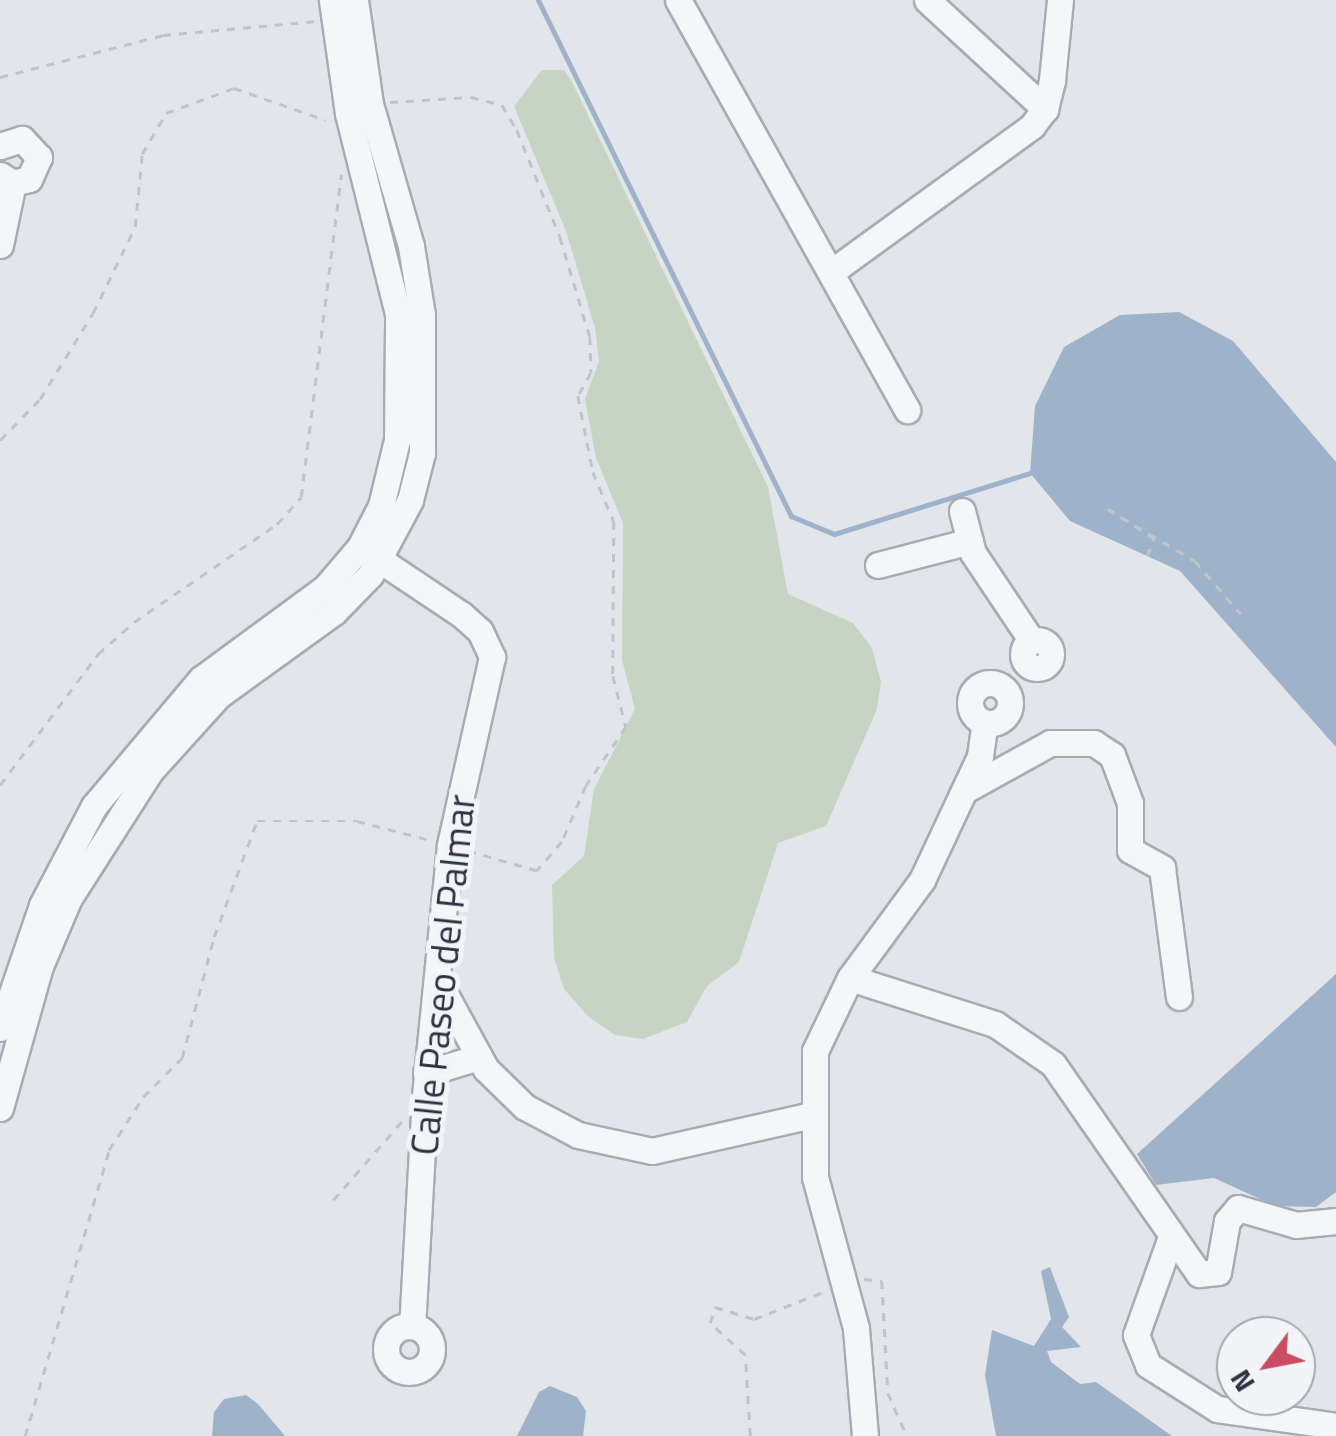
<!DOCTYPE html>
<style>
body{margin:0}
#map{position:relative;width:1336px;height:1436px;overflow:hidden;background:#e2e5ea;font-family:"Titillium Web",sans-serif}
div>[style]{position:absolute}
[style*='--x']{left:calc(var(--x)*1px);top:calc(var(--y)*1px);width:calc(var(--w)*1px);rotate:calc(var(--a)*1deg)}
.green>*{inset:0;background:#c8d4c3}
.water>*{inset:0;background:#9eb3c9}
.stream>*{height:5px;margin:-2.5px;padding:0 2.5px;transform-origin:2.5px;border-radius:2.5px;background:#9eb3c9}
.path>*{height:2.5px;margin-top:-1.25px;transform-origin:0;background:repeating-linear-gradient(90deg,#c0c3c8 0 8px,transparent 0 16px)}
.roads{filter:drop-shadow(2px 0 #a7acb4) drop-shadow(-2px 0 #a7acb4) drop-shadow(0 2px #a7acb4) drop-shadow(0 -2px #a7acb4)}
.minor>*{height:25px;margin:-12.5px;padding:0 12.5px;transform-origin:12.5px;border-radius:12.5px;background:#f5f6f8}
.minor>.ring{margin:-12.5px;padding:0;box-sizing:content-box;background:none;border:25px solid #f5f6f8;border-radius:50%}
span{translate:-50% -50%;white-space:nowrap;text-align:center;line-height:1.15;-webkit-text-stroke:10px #f2f4f7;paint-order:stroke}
.street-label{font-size:38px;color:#2a3341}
.north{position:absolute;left:1216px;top:1316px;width:100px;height:100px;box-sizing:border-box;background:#f2f4f7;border:2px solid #a2a7ae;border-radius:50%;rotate:238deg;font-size:28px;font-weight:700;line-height:40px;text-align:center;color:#2a3341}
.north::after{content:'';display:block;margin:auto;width:35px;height:45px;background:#cb4b60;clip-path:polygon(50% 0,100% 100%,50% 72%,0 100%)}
</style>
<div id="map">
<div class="green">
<i style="clip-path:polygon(542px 70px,564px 70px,572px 82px,768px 487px,788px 594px,853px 623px,872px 648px,881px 682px,877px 709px,826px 826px,778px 843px,739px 962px,707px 986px,687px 1022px,643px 1039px,615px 1035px,589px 1017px,564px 989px,554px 958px,552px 885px,584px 856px,594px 789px,635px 709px,622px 660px,623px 523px,596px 458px,585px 399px,599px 361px,595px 328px,566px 231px,514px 106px)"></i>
</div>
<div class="water">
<i style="clip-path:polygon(1179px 312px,1233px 341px,1336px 462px,1336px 747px,1180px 571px,1070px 521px,1030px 473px,1035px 406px,1064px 347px,1120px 315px)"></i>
<i style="clip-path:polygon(1336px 974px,1336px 1192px,1316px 1207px,1275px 1206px,1214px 1178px,1156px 1185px,1137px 1154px)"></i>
<i style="clip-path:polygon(1050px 1267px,1069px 1317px,1062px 1327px,1081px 1347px,1047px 1351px,1051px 1362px,1080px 1384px,1096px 1382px,1172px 1436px,996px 1436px,985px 1375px,992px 1330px,1034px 1346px,1051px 1319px,1041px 1271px)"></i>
<i style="clip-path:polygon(550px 1386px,577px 1397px,586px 1411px,583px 1436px,517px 1436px,539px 1392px)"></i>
<i style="clip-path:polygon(246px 1395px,258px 1404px,285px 1436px,212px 1436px,214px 1412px,224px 1399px)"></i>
</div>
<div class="stream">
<i style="--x:538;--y:0;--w:575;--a:63.88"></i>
<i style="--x:791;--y:516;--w:47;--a:22.7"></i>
<i style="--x:834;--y:534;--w:205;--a:-17.3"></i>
</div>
<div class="path">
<i style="--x:0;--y:77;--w:168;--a:-14.4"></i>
<i style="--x:163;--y:35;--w:154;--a:-5.2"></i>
<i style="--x:390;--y:102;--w:81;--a:-3.5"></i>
<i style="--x:471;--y:97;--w:32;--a:14"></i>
<i style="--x:502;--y:105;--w:29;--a:59"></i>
<i style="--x:517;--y:130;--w:115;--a:68.1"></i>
<i style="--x:560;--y:237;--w:104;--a:73.3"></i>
<i style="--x:590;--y:337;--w:36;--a:88"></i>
<i style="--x:591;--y:373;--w:26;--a:119"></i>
<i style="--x:578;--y:396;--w:77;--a:78.8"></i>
<i style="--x:593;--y:472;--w:54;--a:67.2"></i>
<i style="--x:614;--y:522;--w:154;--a:90.4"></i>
<i style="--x:613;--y:676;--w:53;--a:75.7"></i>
<i style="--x:626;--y:727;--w:71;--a:124.1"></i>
<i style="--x:586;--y:786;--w:61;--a:113.2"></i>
<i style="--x:562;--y:842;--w:38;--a:131"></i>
<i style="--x:537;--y:871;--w:69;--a:-163.9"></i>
<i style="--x:0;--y:440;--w:57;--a:-45.7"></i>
<i style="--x:40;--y:399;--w:101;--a:-58.4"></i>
<i style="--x:93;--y:313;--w:96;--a:-64"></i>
<i style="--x:135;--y:227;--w:73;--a:-84.5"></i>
<i style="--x:142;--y:154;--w:48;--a:-59.7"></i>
<i style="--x:166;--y:113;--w:72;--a:-20.2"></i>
<i style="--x:234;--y:88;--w:97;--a:19.2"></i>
<i style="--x:1147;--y:556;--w:18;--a:-68"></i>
<i style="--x:1154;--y:539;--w:55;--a:-146.9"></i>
<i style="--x:1108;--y:509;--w:101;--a:30.9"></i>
<i style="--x:1195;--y:561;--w:70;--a:49"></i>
<i style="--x:0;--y:785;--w:164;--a:-53.2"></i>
<i style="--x:98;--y:654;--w:48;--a:-41.6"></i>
<i style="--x:134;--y:622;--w:173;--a:-34.4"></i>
<i style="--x:277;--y:524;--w:36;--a:-48"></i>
<i style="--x:301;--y:497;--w:325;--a:-82.9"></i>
<i style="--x:333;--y:1200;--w:106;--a:-48.8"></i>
<i style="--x:864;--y:1279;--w:18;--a:6"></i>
<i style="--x:882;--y:1281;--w:112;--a:86.9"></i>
<i style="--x:888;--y:1393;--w:47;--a:66.2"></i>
<i style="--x:25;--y:1436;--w:298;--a:-73.6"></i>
<i style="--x:109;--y:1150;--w:63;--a:-57.3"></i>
<i style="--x:143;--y:1097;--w:55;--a:-45"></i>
<i style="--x:182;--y:1058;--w:125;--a:-75.2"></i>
<i style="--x:214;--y:937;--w:124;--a:-69.7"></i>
<i style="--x:257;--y:821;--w:100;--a:0"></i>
<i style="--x:357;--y:821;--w:75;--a:14.6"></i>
<i style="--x:750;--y:1436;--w:81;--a:-93.5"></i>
<i style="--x:745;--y:1355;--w:47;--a:-137.6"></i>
<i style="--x:710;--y:1323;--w:17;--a:-73"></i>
<i style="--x:715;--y:1307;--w:41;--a:17.1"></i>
<i style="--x:754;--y:1319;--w:74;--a:-21.4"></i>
</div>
<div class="roads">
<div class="minor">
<i style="--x:678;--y:0;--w:470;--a:60.8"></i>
<i style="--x:927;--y:0;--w:161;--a:42.7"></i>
<i style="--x:0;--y:146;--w:23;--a:-18"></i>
<i style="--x:22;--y:139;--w:25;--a:47"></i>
<i style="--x:39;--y:157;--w:24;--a:114"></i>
<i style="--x:29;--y:179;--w:16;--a:166"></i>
<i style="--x:13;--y:183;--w:15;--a:-148"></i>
<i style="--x:0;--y:245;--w:63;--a:-78.2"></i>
<i style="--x:834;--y:270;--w:245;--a:-36"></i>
<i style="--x:1032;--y:126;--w:21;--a:-53"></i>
<i style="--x:1045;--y:109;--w:30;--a:-76"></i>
<i style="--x:1052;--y:80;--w:80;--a:-84.3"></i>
<i style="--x:962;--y:511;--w:43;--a:75.3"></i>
<i style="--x:973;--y:553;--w:106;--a:56.2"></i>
<i style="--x:368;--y:552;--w:113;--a:33.8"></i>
<i style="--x:462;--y:615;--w:24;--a:42"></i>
<i style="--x:480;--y:631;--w:29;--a:65"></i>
<i style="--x:492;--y:657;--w:193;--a:102.6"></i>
<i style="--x:450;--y:845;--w:252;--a:95.7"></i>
<i style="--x:425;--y:1096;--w:230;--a:93.2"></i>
<i style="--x:878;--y:565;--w:95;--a:-14.6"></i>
<i class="ring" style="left:1023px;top:640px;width:3px;height:3px"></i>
<i class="ring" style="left:970px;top:683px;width:15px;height:15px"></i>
<i style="--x:965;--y:790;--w:97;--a:-28.9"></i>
<i style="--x:1050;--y:743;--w:44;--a:0"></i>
<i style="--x:1094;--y:743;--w:22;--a:34"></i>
<i style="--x:1112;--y:755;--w:51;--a:69.4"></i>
<i style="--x:1130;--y:803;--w:47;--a:90"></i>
<i style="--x:1130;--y:850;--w:37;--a:29"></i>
<i style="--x:1162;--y:868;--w:130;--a:82.5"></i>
<i style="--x:850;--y:978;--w:152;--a:17.6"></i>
<i style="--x:995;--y:1024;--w:70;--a:34.6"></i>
<i style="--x:1053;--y:1064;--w:256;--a:55.2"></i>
<i style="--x:1199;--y:1274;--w:19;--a:-6"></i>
<i style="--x:1218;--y:1272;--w:52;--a:-80"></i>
<i style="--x:1227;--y:1221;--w:17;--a:-50"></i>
<i style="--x:1238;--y:1208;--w:60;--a:16.3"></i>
<i style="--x:1296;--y:1225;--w:40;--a:-5.7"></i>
<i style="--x:440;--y:985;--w:96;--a:61.3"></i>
<i style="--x:486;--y:1069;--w:54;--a:44.3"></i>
<i style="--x:525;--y:1107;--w:60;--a:27.8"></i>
<i style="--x:578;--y:1135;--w:76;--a:12.2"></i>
<i style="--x:652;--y:1151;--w:164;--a:-12.7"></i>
<i style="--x:0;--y:1028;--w:130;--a:-71.1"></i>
<i style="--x:42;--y:905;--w:112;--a:-62.3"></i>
<i style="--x:94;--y:806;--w:166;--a:-49.9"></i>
<i style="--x:201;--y:679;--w:154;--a:-36.3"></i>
<i style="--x:325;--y:588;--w:54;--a:-49.5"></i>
<i style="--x:360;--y:547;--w:46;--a:-62.9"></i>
<i style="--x:381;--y:506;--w:68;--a:-76.4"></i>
<i style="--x:397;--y:440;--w:126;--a:-89.5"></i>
<i style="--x:398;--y:314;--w:207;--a:-104"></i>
<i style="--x:348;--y:113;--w:114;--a:-98.1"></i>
<i style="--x:426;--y:1073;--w:55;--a:-16.8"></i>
<i style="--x:0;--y:1108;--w:148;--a:-74.3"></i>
<i style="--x:40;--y:966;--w:74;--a:-66.9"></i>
<i style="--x:69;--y:898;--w:152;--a:-57.4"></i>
<i style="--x:151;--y:770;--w:101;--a:-47.8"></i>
<i style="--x:219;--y:695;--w:142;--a:-35.8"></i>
<i style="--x:334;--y:612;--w:52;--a:-45.8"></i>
<i style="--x:370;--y:575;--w:85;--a:-61.9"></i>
<i style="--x:410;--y:500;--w:49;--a:-75.7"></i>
<i style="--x:422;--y:453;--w:138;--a:-90"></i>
<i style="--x:422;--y:315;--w:70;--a:-99.1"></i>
<i style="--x:411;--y:246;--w:148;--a:-106.1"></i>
<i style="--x:370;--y:104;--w:105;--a:-98.2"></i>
<i style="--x:1171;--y:1237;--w:104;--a:109.7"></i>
<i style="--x:1136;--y:1335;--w:32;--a:68"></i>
<i style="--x:1148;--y:1365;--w:82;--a:32.5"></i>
<i style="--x:1217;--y:1409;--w:120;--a:8.1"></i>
<i class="ring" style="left:386px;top:1326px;width:21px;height:21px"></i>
<i style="--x:865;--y:1436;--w:108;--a:-94.8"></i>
<i style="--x:856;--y:1328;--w:156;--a:-105.2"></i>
<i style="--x:815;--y:1177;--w:126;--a:-90"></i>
<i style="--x:815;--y:1051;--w:81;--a:-64.4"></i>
<i style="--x:850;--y:978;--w:122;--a:-53.7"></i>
<i style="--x:922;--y:880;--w:137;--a:-64.9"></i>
<i style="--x:980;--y:756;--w:34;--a:-82"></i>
</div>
</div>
<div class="street-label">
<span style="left:443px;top:975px;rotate:-84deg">Calle Paseo del Palmar</span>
</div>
<div class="north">N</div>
</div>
